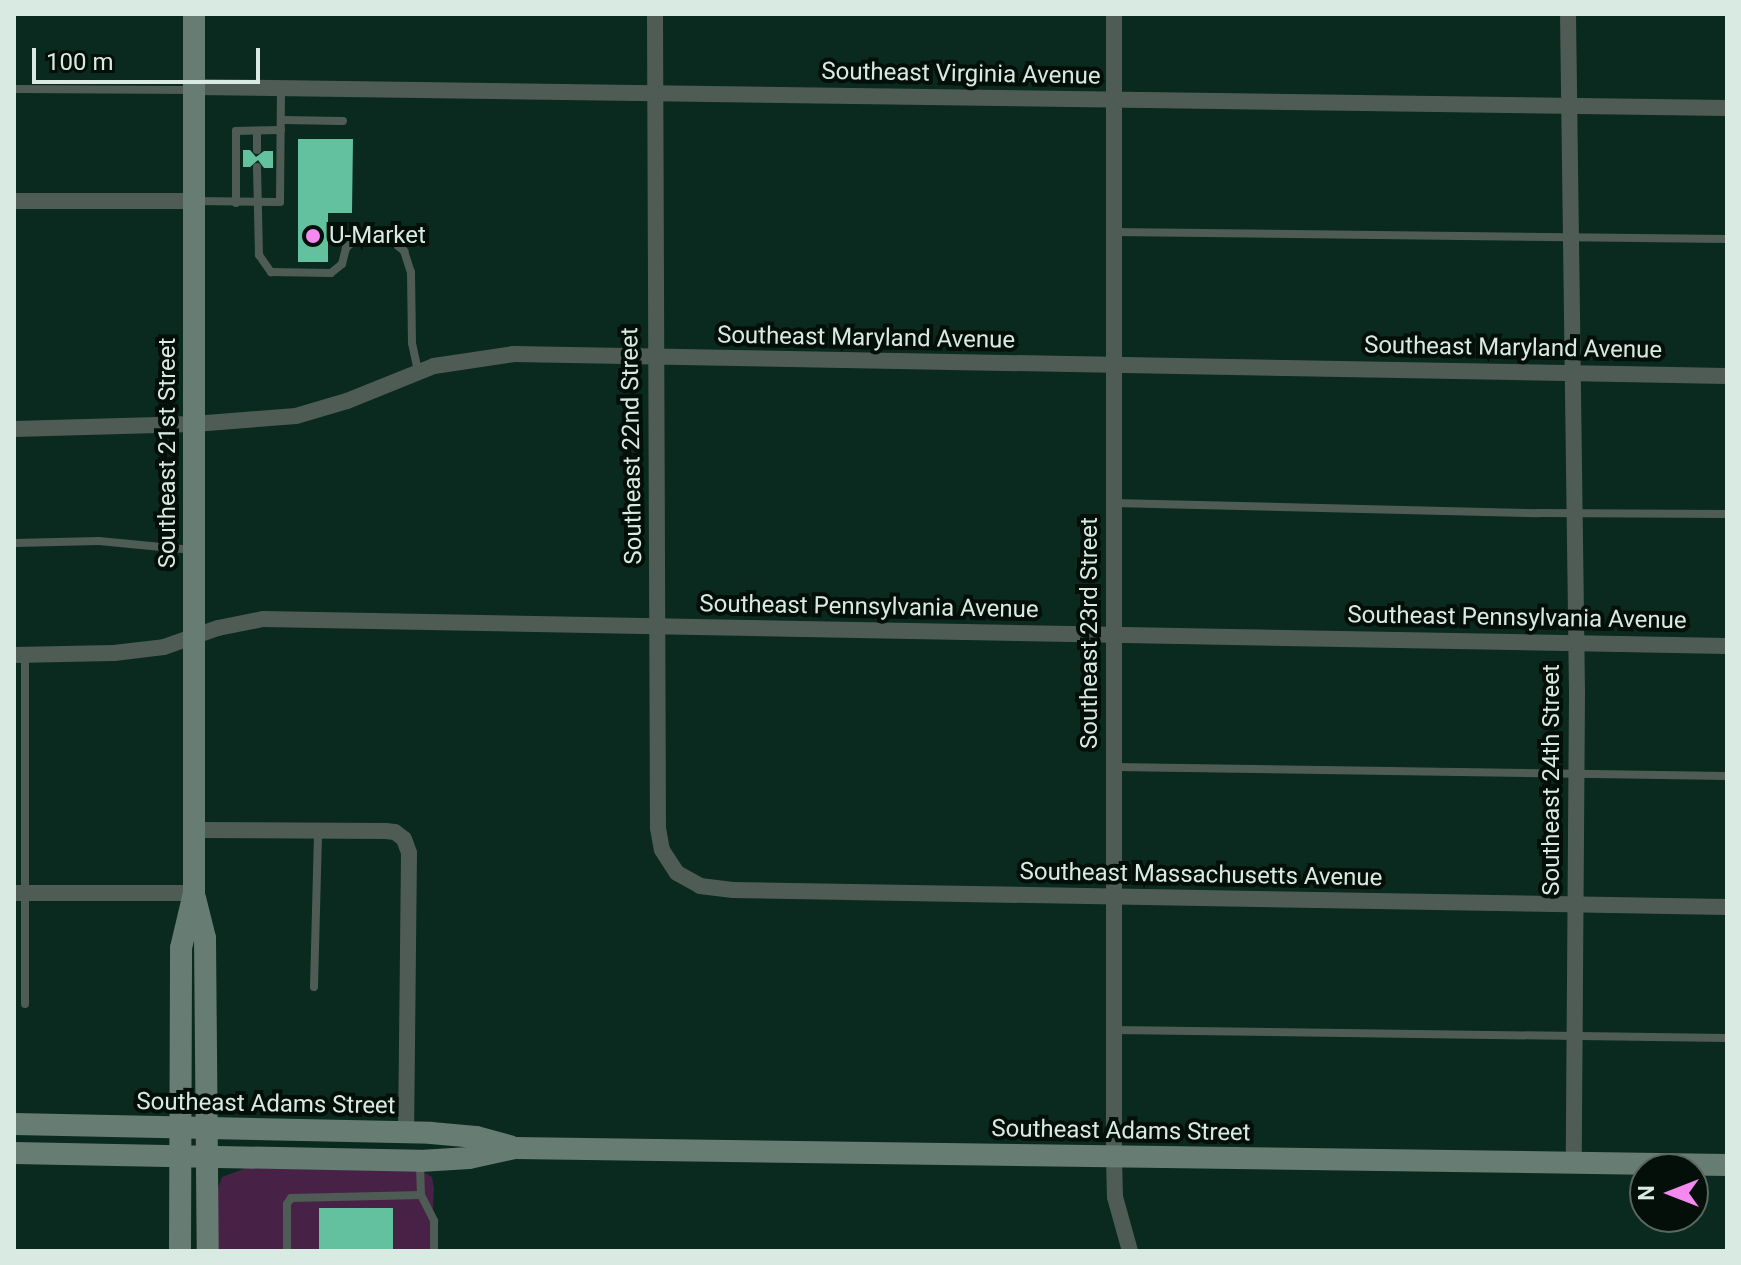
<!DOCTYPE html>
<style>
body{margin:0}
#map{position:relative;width:1741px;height:1265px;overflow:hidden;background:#0a291f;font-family:Roboto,sans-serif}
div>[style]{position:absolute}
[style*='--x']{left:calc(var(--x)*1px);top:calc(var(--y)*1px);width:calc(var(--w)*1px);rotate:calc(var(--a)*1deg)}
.green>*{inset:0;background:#472246}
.building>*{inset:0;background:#63c1a0}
.service>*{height:8px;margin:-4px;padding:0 4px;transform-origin:4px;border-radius:4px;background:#4f5c56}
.minor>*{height:16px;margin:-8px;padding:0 8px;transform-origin:8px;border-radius:8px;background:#4f5c56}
.secondary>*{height:22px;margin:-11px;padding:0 11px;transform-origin:11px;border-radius:11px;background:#677c73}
.dots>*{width:22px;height:22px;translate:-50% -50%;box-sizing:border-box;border:4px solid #040f0a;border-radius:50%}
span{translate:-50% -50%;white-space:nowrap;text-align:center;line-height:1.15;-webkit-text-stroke:8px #040f0a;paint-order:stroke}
.street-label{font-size:24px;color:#d8eae2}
.poi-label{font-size:24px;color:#d8eae2}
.left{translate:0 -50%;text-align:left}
.frame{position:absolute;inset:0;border:16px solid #d8eae2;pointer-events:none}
.north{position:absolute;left:1629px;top:1153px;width:80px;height:80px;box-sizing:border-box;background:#040f0a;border:2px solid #596760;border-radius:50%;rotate:270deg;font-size:22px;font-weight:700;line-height:32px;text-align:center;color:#d8eae2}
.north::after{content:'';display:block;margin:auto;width:28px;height:36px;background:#f489f0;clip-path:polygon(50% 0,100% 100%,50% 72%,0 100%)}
.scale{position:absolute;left:32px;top:48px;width:228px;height:36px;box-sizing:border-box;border:4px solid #d8eae2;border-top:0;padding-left:10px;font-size:24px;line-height:28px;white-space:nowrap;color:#d8eae2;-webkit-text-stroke:6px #040f0a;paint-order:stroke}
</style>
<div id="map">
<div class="green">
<i style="clip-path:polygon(246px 1168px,422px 1171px,432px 1177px,434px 1188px,431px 1251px,216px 1251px,217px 1191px,222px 1177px)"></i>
</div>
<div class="building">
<i style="clip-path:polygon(298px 139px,353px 139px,352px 213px,328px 213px,328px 262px,298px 262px)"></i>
<i style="clip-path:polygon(243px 150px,250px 150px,256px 157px,264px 151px,273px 151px,273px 168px,264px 168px,258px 160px,250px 167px,243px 167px)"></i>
<i style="clip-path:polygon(319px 1208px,393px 1208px,393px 1251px,319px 1251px)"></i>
</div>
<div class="service">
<i style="--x:14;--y:89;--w:180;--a:0.3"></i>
<i style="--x:281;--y:120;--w:62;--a:0.9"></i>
<i style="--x:257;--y:150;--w:19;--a:-90"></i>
<i style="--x:257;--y:167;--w:88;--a:88.7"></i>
<i style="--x:259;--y:255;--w:21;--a:55"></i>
<i style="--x:271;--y:272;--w:60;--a:1"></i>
<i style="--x:331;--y:273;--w:14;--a:-39"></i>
<i style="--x:342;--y:264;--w:16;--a:-76"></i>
<i style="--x:346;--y:248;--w:22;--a:-43"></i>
<i style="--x:362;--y:233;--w:18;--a:-3"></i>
<i style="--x:380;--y:232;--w:31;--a:38"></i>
<i style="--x:404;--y:251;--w:22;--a:72"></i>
<i style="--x:411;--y:272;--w:71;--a:89.2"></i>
<i style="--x:412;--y:343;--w:29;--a:78"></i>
<i style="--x:196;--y:201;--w:84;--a:0.7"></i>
<i style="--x:280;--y:202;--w:114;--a:-89.5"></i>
<i style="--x:236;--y:203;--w:72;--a:-90"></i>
<i style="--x:236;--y:131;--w:45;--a:-1.3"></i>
<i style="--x:1113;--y:232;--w:614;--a:0.65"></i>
<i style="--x:1114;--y:503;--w:424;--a:1.4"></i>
<i style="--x:1538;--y:513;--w:189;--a:0.3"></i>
<i style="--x:14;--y:543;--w:85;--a:-1.3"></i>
<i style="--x:99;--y:541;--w:94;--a:5.5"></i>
<i style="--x:25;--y:654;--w:350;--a:90"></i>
<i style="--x:1113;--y:767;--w:614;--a:0.84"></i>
<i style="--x:314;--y:987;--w:156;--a:-88.5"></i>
<i style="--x:1114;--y:1030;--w:613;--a:0.75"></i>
<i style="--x:421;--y:1195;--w:29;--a:63"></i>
<i style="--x:434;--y:1221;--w:30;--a:90"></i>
<i style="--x:287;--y:1251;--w:47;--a:-90"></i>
<i style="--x:287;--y:1204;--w:7;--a:-56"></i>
<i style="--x:291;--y:1198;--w:130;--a:-1.3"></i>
<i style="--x:421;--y:1195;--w:31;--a:-92"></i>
</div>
<div class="minor">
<i style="--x:655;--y:14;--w:814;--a:89.79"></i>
<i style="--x:658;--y:828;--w:22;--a:80"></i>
<i style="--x:662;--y:850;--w:27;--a:57"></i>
<i style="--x:677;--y:873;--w:26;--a:29"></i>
<i style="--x:700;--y:886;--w:33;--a:7"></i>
<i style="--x:733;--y:890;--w:994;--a:0.98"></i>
<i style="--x:1114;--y:14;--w:1143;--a:90"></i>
<i style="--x:1114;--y:1157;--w:40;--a:88.6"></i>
<i style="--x:1115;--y:1197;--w:56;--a:74.5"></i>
<i style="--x:1568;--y:14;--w:679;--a:89.24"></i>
<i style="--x:1577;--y:693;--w:470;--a:90.4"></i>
<i style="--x:195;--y:87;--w:1532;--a:0.79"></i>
<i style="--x:14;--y:201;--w:181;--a:0"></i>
<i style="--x:14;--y:429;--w:180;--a:-1.6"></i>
<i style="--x:194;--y:424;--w:102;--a:-4.5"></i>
<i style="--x:296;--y:416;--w:53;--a:-16.4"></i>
<i style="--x:347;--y:401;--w:94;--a:-21.9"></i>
<i style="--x:434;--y:366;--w:81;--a:-8.5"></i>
<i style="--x:514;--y:354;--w:1213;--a:1.04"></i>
<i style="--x:14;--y:655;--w:100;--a:-1.1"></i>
<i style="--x:114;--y:653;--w:50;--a:-6.8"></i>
<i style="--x:164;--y:647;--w:57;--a:-19.4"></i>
<i style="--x:218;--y:628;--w:46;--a:-11.3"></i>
<i style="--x:263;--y:619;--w:1464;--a:1.06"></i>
<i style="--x:194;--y:830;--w:191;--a:0.3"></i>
<i style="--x:385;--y:831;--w:10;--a:6"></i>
<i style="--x:395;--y:832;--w:11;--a:38"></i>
<i style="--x:404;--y:839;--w:15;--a:70"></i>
<i style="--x:409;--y:853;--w:280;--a:90.6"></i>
<i style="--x:14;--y:893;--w:180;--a:0"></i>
</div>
<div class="secondary">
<i style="--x:195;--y:898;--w:41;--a:76"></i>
<i style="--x:205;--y:938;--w:313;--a:89.5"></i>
<i style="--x:14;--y:1124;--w:417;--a:1.2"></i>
<i style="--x:431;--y:1133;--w:45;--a:5.1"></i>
<i style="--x:476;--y:1137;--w:35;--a:15"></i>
<i style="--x:14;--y:1153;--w:406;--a:1.1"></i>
<i style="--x:420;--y:1161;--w:49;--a:-3.5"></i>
<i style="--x:469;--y:1158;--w:47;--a:-12.3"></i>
<i style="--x:515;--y:1148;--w:1212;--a:0.8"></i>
<i style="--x:180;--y:1251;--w:303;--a:-89.8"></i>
<i style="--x:181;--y:948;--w:57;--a:-76.7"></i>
<i style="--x:194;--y:893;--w:879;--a:-90"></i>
</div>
<div class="dots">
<i style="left:313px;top:236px;background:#f489f0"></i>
</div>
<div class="street-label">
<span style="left:961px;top:74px;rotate:1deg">Southeast Virginia Avenue</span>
<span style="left:866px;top:338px;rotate:1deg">Southeast Maryland Avenue</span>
<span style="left:1513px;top:348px;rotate:1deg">Southeast Maryland Avenue</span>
<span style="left:632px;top:446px;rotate:-91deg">Southeast 22nd Street</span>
<span style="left:168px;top:453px;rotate:-90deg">Southeast 21st Street</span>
<span style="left:869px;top:607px;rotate:1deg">Southeast Pennsylvania Avenue</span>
<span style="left:1517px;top:618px;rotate:1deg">Southeast Pennsylvania Avenue</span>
<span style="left:1090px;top:633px;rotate:-90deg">Southeast 23rd Street</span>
<span style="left:1552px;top:780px;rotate:-90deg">Southeast 24th Street</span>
<span style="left:1201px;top:875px;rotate:1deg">Southeast Massachusetts Avenue</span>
<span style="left:266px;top:1104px;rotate:1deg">Southeast Adams Street</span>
<span style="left:1121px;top:1131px;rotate:1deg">Southeast Adams Street</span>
</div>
<div class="poi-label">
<span class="left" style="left:329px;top:236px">U-Market</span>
</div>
<div class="frame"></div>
<div class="north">N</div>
<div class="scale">100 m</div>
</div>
